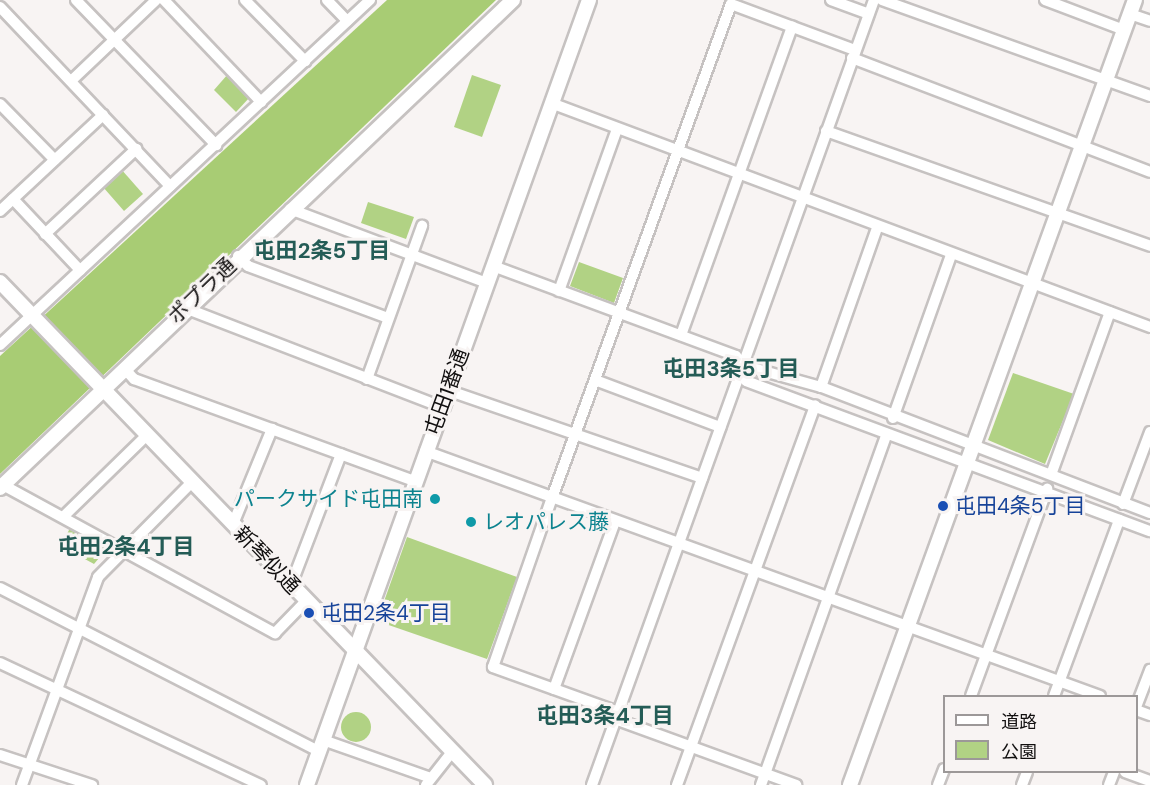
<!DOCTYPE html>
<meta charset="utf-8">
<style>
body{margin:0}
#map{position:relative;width:1150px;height:785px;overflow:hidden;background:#f8f4f3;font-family:"DM Sans","Noto Sans JP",sans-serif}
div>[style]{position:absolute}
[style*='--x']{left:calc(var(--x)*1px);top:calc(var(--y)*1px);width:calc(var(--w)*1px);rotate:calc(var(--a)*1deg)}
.green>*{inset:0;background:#b1d284}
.round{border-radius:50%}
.forest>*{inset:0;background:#a8cc74}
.roads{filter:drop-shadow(2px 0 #c6c2c1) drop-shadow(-2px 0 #c6c2c1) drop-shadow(0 2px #c6c2c1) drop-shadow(0 -2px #c6c2c1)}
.minor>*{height:10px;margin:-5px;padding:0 5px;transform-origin:5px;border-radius:5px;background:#fff}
.tertiary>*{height:14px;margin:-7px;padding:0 7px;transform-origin:7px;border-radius:7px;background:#fff}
.dots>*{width:16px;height:16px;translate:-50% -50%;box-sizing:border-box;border:3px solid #f8f4f3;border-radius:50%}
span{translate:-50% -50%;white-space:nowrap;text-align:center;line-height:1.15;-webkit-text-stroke:6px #f8f4f3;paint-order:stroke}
.street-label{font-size:21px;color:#110f0f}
.culture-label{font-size:21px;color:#0d838f}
.right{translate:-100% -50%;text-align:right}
.left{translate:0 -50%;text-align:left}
.transit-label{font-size:21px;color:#164399}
.neighbourhood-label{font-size:22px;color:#245c56;font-weight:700}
.legend{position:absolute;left:943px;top:695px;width:195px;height:78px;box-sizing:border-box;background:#f8f4f3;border:2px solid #9c9898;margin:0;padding:8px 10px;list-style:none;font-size:18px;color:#110f0f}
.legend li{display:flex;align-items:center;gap:12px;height:30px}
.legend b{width:30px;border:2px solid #9c9898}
</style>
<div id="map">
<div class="green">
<i style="clip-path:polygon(228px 74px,250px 97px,236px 112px,214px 90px)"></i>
<i style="clip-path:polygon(472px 75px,501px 85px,482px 137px,454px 127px)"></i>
<i style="clip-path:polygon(121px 169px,143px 194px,124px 211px,103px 187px)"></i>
<i style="clip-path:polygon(368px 202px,414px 217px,406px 239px,361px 223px)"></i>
<i style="clip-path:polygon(579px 262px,623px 278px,614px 303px,570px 286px)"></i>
<i style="clip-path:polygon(1013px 373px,1074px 394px,1045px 464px,988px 440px)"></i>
<i style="clip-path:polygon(72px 524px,110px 545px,94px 564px,61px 546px)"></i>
<i style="clip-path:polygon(407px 537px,517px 577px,487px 659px,377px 621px)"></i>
<i class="round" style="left:341px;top:712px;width:30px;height:30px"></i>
</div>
<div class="forest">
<i style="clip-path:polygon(387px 0,496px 0,0 474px,0 356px)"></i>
</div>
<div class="roads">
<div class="minor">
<i style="--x:76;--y:0;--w:202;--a:46"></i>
<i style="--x:164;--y:0;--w:141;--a:46.4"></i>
<i style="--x:245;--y:0;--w:86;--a:45.5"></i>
<i style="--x:327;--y:0;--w:29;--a:46"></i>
<i style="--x:831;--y:0;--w:40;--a:20.2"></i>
<i style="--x:882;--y:0;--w:285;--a:19.7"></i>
<i style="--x:1045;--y:0;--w:85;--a:20.8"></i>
<i style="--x:0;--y:7;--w:247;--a:46.5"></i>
<i style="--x:1130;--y:14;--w:21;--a:19"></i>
<i style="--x:852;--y:58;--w:319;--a:20.9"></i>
<i style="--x:71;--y:81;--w:117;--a:-43.6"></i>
<i style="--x:551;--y:103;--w:640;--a:20.5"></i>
<i style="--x:0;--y:104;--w:78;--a:45.5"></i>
<i style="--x:826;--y:131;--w:344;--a:19.5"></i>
<i style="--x:13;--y:199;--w:98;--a:46.7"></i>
<i style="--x:290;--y:209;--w:210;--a:20.6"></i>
<i style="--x:0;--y:211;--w:141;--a:-43"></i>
<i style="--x:45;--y:234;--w:125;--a:-43"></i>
<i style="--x:238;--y:256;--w:14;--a:45"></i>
<i style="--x:248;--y:266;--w:149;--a:20.4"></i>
<i style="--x:493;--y:266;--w:259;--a:20.3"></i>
<i style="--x:736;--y:356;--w:11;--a:56"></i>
<i style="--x:559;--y:291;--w:172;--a:-70.3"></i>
<i style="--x:185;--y:308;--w:274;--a:21.1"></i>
<i style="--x:681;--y:335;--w:328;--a:-70.2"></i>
<i style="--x:0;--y:345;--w:506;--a:-43"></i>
<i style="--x:124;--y:368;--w:15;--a:48"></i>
<i style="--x:134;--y:379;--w:299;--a:20"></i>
<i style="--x:367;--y:379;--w:163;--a:-70.2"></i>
<i style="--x:595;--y:380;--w:134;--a:20.6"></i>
<i style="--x:821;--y:387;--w:169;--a:-70.6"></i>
<i style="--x:447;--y:390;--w:270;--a:19"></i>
<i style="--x:893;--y:418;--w:173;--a:-70.4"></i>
<i style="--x:425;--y:451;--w:718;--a:19.95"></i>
<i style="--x:1052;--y:472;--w:170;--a:-70.1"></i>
<i style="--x:3;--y:485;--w:310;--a:28.6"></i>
<i style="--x:275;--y:633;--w:45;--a:-45.9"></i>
<i style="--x:1123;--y:504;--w:77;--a:-69.4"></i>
<i style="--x:1150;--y:513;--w:352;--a:-159"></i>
<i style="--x:821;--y:387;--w:82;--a:-164.4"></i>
<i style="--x:742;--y:365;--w:16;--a:76"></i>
<i style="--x:746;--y:381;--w:431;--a:20.4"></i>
<i style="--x:64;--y:516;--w:116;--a:-44.3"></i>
<i style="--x:233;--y:524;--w:103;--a:-67.7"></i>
<i style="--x:291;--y:585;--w:140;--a:-69.1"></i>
<i style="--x:0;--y:588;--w:358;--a:27.1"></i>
<i style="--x:0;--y:663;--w:288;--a:25.1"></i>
<i style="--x:554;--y:689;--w:179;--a:-70"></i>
<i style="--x:971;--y:696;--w:221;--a:-69.8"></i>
<i style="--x:1054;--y:696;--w:188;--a:-69.7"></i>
<i style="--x:1136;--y:707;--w:40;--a:-69"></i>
<i style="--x:1136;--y:710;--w:15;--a:20"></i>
<i style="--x:618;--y:712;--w:133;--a:-160.2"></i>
<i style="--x:493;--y:667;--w:179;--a:-70.8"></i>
<i style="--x:552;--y:498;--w:525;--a:-70.08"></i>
<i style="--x:731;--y:4;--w:132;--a:20.4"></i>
<i style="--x:615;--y:719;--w:193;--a:20"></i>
<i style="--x:323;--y:740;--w:111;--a:19.4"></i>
<i style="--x:0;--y:755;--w:97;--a:18.1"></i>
<i style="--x:1125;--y:772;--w:27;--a:20"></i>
<i style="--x:22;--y:785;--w:221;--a:-69.9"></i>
<i style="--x:98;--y:577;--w:134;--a:-45.3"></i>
<i style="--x:426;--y:785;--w:42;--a:-51.8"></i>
<i style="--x:592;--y:785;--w:834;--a:-70.24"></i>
<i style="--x:677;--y:785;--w:404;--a:-70"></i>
<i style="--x:761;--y:785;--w:373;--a:-70.3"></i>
<i style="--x:938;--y:785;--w:17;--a:-69"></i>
<i style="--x:1022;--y:785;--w:14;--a:-69"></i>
<i style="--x:1109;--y:785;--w:14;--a:-69"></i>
</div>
<div class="tertiary">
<i style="--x:0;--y:282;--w:699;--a:46.04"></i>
<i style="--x:0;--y:488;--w:708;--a:-43.57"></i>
<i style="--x:307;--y:785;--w:834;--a:-70.24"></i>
<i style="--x:850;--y:785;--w:835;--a:-70.05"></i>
</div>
</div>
<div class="dots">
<i style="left:435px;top:499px;background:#0f9aa8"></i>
<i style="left:943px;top:506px;background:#1a4fb4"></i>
<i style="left:471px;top:522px;background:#0f9aa8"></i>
<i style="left:309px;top:613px;background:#1a4fb4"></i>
</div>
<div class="street-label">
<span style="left:202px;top:291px;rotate:-44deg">ポプラ通</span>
<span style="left:447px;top:392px;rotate:-70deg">屯田1番通</span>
<span style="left:267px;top:560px;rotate:46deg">新琴似通</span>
</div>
<div class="culture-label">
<span class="right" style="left:423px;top:499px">パークサイド屯田南</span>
<span class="left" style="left:483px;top:522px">レオパレス藤</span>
</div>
<div class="transit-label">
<span class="left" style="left:955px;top:506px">屯田4条5丁目</span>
<span class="left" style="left:321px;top:613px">屯田2条4丁目</span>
</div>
<div class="neighbourhood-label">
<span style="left:322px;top:251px">屯田2条5丁目</span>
<span style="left:731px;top:369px">屯田3条5丁目</span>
<span style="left:126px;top:547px">屯田2条4丁目</span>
<span style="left:605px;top:716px">屯田3条4丁目</span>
</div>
<ul class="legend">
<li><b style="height:8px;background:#fff"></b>道路</li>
<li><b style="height:16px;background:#b1d284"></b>公園</li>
</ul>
</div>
